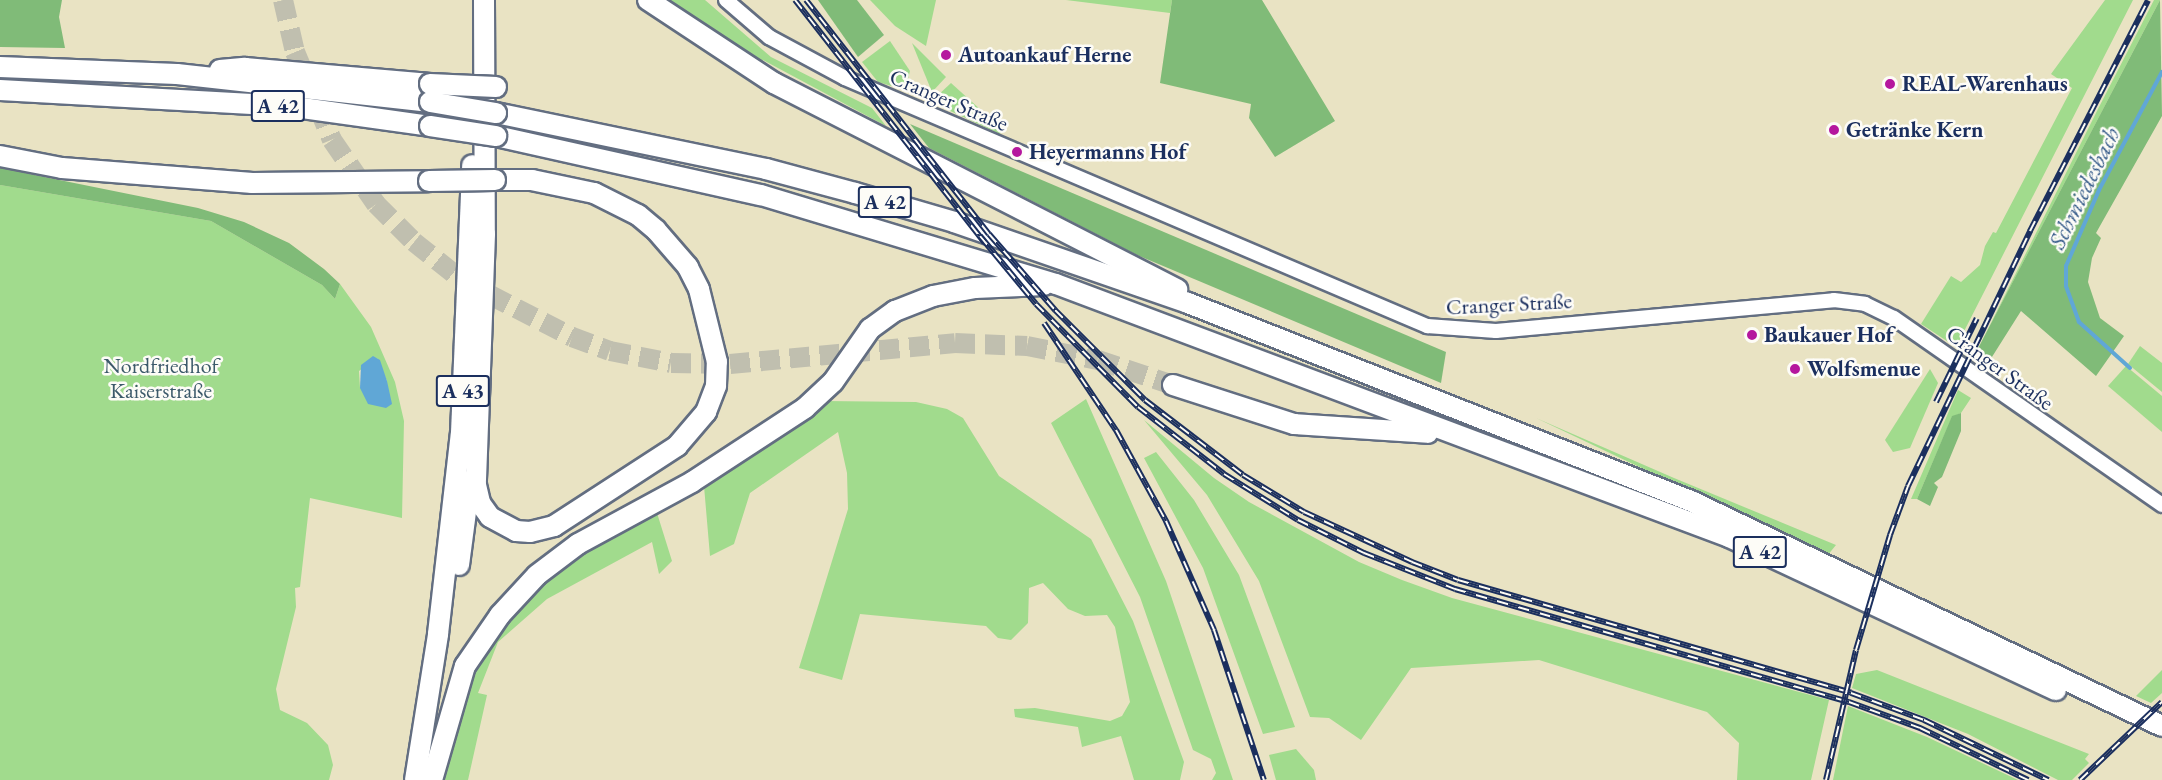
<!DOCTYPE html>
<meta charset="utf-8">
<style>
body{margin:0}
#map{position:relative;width:2162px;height:780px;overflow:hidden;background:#e9e3c3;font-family:"EB Garamond",serif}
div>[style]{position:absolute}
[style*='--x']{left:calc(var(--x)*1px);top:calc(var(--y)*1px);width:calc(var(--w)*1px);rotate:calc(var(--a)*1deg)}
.green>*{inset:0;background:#a1db8d}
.forest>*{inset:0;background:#80bb78}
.water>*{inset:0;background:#60a7d6}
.stream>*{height:4px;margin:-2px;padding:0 2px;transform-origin:2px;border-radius:2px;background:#60a7d6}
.highway-tunnel>*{height:20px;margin-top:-10px;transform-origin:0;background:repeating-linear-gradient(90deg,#c0bfaf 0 20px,transparent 0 30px)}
.roads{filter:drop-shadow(2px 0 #636e81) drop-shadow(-2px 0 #636e81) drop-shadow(0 2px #636e81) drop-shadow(0 -2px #636e81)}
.minor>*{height:14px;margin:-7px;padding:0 7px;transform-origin:7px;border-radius:7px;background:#fff}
.highway>*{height:20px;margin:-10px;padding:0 10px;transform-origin:10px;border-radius:10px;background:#fff}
.rail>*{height:6px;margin-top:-3px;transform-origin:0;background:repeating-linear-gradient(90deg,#fdfcf7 0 11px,#1b2f5e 0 22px);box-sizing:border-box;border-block:2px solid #1b2f5e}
.bridges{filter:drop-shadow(2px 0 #636e81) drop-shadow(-2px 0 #636e81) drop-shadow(0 2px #636e81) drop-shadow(0 -2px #636e81)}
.highway-bridge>*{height:20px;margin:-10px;padding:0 10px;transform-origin:10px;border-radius:10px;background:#fff}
.dots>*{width:16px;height:16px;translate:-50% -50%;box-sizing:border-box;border:3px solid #fdfcf7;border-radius:50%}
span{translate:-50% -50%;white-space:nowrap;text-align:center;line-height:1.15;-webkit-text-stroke:5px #fdfcf7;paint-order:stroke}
.shield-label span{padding:2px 4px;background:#fdfcf7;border:2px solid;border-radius:4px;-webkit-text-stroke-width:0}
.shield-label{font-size:21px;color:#1b2f5e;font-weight:700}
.poi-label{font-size:22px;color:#1b2f5e;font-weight:700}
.left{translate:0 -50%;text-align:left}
.street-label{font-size:22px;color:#1b2f5e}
.park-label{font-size:22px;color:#3c5a6a}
.water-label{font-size:24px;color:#335988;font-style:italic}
</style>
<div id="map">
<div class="green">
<i style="clip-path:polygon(661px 0,705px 0,771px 57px,872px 108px,886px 126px,763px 60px,761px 63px)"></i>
<i style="clip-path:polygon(870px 0,936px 0,926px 46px,895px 26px)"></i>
<i style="clip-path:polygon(1066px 0,1172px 0,1170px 13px)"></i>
<i style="clip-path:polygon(2105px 0,2133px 0,1956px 347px,1921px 324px,1951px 276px,1961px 282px,1980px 265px,1985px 246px,1993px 232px,1996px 233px,2072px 88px,2051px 74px)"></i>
<i style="clip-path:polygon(2154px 0,2160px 0,1981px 343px,2098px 109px)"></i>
<i style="clip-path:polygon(890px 41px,910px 71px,907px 83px,898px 88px,878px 82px,862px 62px)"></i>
<i style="clip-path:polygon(912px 43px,946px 77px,932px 92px)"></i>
<i style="clip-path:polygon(951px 83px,1002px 129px,1000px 134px,946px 109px,936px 97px)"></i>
<i style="clip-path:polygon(evenodd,0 185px,211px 221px,322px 285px,335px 299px,340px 284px,371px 327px,395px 382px,404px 421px,402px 518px,310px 498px,300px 587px,295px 588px,296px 607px,276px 689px,280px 710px,307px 723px,328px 745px,333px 765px,329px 780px,0 780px,0 185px,377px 358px,387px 381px,360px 388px,359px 371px,377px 358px)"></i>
<i style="clip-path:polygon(2140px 346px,2162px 363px,2162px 392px,2128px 364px)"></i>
<i style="clip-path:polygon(2126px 366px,2162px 396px,2162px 432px,2108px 386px)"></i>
<i style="clip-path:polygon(1930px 369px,1938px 383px,1910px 448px,1893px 452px,1885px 440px)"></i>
<i style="clip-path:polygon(1958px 390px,1971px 398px,1961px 413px,1952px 417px,1917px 499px,1911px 499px)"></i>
<i style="clip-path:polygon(1086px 399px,1166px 581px,1233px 780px,1212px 780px,1216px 773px,1211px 759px,1193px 750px,1140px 597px,1051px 423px)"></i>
<i style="clip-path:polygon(824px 401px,916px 402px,947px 409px,963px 418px,999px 476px,1091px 539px,1133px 621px,1184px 762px,1180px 780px,1134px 780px,1121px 736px,1082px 747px,1078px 727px,1015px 717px,1014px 709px,1035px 708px,1110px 721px,1122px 716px,1130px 702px,1115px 627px,1107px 615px,1085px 616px,1068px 609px,1043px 583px,1029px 588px,1028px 623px,1011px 640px,998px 638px,986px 626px,860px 614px,842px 680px,799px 668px,848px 509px,847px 473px,838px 432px,750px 493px,734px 544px,710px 556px,704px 486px,790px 430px)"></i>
<i style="clip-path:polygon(1536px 418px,1674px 478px,1836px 545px,1827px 556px)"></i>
<i style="clip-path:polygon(1144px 420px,1214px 478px,1249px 502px,1359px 562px,1402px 580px,1452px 598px,1829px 700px,1811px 780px,1737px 780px,1739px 743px,1707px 712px,1539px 660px,1411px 668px,1361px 740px,1329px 718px,1310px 717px,1259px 581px,1207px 495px)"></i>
<i style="clip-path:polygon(1156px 452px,1194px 500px,1239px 575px,1295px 727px,1263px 734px,1203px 568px,1144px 458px)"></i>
<i style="clip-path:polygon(657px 513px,672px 561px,659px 574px,652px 542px,547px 599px,498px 642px,478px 693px,487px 695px,468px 780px,442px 780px,462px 700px,478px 660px,499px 627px,535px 589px,583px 554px)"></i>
<i style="clip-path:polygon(1877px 670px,2089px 754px,2085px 759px,2089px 763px,2072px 780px,2058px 780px,1968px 734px,1852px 688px,1856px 674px)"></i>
<i style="clip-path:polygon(2162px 670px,2162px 693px,2151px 703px,2136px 696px)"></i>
<i style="clip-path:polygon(1848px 706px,1927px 737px,2018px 780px,1833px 780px)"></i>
<i style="clip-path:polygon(1296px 749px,1314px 770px,1316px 780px,1276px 780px,1269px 755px)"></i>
</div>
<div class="forest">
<i style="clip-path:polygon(0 0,62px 0,59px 17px,65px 48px,0 47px)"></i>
<i style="clip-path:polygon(818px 0,857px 0,884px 35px,858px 57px)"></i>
<i style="clip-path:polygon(1172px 0,1262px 0,1335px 121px,1275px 157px,1249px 118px,1251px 104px,1160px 83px)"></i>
<i style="clip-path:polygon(2160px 0,2162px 116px,2096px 233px,2101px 238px,2092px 258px,2088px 282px,2100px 318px,2124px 336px,2096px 376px,2021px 311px,1985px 368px,1973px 358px)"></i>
<i style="clip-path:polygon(910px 124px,1446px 352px,1441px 383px,1137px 255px,929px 148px)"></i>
<i style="clip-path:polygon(0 168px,198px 208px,244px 222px,289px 243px,324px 269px,340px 284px,335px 299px,322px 285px,211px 221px,0 185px)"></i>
<i style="clip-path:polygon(1961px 413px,1961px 431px,1942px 477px,1934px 483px,1938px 487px,1930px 506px,1917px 499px,1952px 416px)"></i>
</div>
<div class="water">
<i style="clip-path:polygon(373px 356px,380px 360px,387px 381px,392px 404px,386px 408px,368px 404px,360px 388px,361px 365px)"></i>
</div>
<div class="stream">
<i style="--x:2130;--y:368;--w:69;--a:-138"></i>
<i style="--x:2079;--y:322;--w:38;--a:-110"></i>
<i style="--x:2066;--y:286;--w:20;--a:-90"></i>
<i style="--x:2066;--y:266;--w:83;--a:-66.5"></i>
<i style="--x:2099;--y:190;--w:134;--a:-61.9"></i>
</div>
<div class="highway-tunnel">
<i style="--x:283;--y:0;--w:53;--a:77"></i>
<i style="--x:295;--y:52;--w:95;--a:67.2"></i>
<i style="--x:332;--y:140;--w:78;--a:55.5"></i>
<i style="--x:376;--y:204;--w:54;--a:45"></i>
<i style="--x:414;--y:242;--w:63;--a:38.5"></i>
<i style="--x:463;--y:281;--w:123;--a:27.2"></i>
<i style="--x:572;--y:337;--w:40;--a:20.2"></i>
<i style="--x:610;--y:351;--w:62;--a:11.1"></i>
<i style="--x:671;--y:363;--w:59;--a:1"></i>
<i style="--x:730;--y:364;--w:226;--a:-5.3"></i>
<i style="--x:955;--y:343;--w:72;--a:2.4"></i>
<i style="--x:1027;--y:346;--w:72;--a:11.2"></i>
<i style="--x:1098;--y:360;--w:79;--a:18.4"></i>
</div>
<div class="roads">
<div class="minor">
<i style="--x:726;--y:0;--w:57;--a:40.7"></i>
<i style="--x:769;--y:37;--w:86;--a:28.3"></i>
<i style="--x:845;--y:78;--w:633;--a:23.08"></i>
<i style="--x:1427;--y:326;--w:69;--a:4.1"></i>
<i style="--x:1496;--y:331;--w:339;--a:-5.2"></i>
<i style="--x:1834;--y:300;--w:31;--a:7"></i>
<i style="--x:1865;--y:304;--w:32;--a:26"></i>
<i style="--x:1894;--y:318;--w:327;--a:34.9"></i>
</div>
<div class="highway">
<i style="--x:484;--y:0;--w:234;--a:89.8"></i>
<i style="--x:485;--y:234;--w:251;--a:92.1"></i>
<i style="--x:476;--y:485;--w:18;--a:77"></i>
<i style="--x:480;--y:503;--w:17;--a:54"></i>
<i style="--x:490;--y:517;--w:30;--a:28"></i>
<i style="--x:516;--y:531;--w:14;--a:4"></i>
<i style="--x:530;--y:532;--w:25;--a:-14"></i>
<i style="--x:554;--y:526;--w:147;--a:-33"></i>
<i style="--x:677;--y:446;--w:45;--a:-49.5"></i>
<i style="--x:706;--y:412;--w:28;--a:-69"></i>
<i style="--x:716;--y:386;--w:24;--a:-88"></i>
<i style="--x:717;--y:362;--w:75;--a:-103.9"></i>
<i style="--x:699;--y:289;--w:25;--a:-117"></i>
<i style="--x:688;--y:267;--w:49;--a:-130.9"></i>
<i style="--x:656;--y:230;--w:23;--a:-140"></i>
<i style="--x:638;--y:215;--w:49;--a:-153.4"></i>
<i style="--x:594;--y:193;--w:63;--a:-168.2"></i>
<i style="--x:532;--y:180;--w:37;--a:180"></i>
<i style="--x:648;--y:0;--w:151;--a:33.4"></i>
<i style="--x:774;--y:83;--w:453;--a:27.1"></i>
<i style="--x:0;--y:67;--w:177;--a:2.3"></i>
<i style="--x:177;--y:74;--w:255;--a:6.3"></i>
<i style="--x:220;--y:70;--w:25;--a:-5"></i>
<i style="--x:245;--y:68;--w:186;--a:4.9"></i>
<i style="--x:0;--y:90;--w:288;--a:3.2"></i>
<i style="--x:288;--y:106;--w:143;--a:8"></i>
<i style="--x:496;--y:113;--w:276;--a:11.7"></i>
<i style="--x:766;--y:169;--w:92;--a:15.1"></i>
<i style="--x:855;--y:193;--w:103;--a:16.3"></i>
<i style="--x:954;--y:222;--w:248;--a:19.1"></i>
<i style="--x:1188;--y:303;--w:541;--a:21.49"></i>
<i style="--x:1691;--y:501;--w:522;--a:25.53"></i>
<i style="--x:496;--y:136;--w:271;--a:12.6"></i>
<i style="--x:761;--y:195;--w:308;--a:16.8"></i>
<i style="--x:1056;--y:284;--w:719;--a:20.6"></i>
<i style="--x:1729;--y:537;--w:361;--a:25.1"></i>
<i style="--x:0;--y:156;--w:63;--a:11"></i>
<i style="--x:62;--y:168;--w:191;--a:4.5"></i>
<i style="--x:252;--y:183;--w:177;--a:-0.6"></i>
<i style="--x:1173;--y:385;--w:127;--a:17.9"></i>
<i style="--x:1294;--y:424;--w:134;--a:3.8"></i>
<i style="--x:459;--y:565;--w:85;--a:-82.5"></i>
<i style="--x:415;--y:780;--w:148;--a:-81"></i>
<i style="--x:438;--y:634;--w:202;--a:-83.5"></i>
<i style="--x:461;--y:433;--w:268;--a:-87.6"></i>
<i style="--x:432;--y:780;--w:119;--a:-73.9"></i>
<i style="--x:465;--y:666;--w:62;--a:-55.5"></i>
<i style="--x:500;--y:615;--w:54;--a:-47.2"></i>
<i style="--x:537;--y:575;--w:51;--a:-37.1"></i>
<i style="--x:578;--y:544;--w:130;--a:-28.5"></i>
<i style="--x:692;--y:482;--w:135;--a:-33.2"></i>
<i style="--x:805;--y:408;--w:38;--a:-43"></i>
<i style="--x:833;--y:382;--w:65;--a:-55.1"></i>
<i style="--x:870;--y:329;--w:31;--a:-36"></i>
<i style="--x:895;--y:311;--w:41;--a:-21.5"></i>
<i style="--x:933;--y:296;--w:43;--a:-10.8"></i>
<i style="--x:975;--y:288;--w:69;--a:-2.5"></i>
</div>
</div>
<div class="rail">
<i style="--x:795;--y:0;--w:308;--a:52"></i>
<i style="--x:806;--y:0;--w:297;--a:52"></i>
<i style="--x:989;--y:234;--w:101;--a:49"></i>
<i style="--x:1055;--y:310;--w:127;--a:45"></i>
<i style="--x:1145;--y:400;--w:123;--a:37.4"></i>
<i style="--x:1243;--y:475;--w:71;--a:31.2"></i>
<i style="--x:1304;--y:512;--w:119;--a:24.8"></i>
<i style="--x:1412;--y:562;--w:49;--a:21.4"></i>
<i style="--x:1458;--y:580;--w:409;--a:16"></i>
<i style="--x:1851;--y:693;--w:78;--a:20.3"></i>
<i style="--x:1924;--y:720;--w:138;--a:25.8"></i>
<i style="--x:980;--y:236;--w:88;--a:50.5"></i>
<i style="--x:1036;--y:304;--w:145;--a:45.3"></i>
<i style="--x:1138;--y:407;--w:109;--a:37.9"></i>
<i style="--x:1224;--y:474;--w:87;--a:31.9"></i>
<i style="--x:1298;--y:520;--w:74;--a:26.6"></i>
<i style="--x:1364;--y:553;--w:98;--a:21.6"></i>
<i style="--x:1455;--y:589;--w:410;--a:16"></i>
<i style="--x:1849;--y:702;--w:76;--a:20.1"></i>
<i style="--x:1920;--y:728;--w:120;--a:25.7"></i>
<i style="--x:1044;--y:323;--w:129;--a:56.1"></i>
<i style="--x:1116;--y:430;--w:104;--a:61.2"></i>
<i style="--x:1166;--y:521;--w:119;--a:66.2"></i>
<i style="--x:1214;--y:630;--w:158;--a:71.6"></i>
<i style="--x:1936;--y:402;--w:93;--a:-64"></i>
<i style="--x:1826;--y:780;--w:133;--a:-77"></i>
<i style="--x:1856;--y:650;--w:120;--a:-73.5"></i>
<i style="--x:1890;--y:535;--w:52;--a:-69.8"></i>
<i style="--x:1908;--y:486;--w:283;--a:-64.4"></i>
<i style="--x:2030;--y:231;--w:259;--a:-62.9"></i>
<i style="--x:2080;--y:780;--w:113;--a:-43.6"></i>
</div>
<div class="bridges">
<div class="highway-bridge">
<i style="--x:430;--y:84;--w:66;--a:2.6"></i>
<i style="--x:430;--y:102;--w:67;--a:9.5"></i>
<i style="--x:430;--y:126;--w:67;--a:8.6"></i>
<i style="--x:429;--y:181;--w:66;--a:-0.9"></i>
</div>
</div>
<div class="dots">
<i style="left:946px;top:55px;background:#b5179e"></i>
<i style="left:1890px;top:84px;background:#b5179e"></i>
<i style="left:1834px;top:130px;background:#b5179e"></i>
<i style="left:1017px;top:152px;background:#b5179e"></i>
<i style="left:1752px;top:335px;background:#b5179e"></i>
<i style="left:1795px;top:369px;background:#b5179e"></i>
</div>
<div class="shield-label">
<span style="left:278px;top:106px">A 42</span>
<span style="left:885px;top:202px">A 42</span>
<span style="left:463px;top:391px">A 43</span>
<span style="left:1760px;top:552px">A 42</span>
</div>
<div class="poi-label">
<span class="left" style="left:958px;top:55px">Autoankauf Herne</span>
<span class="left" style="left:1902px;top:84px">REAL-Warenhaus</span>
<span class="left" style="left:1846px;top:130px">Getränke Kern</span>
<span class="left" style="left:1029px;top:152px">Heyermanns Hof</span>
<span class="left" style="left:1764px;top:335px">Baukauer Hof</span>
<span class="left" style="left:1807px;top:369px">Wolfsmenue</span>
</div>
<div class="street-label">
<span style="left:949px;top:100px;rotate:23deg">Cranger Straße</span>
<span style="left:1509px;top:304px;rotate:-3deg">Cranger Straße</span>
<span style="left:2000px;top:368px;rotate:36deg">Cranger Straße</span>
</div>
<div class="park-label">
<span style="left:161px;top:378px">Nordfriedhof<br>Kaiserstraße</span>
</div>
<div class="water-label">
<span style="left:2084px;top:188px;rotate:-64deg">Schmiedesbach</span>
</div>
</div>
